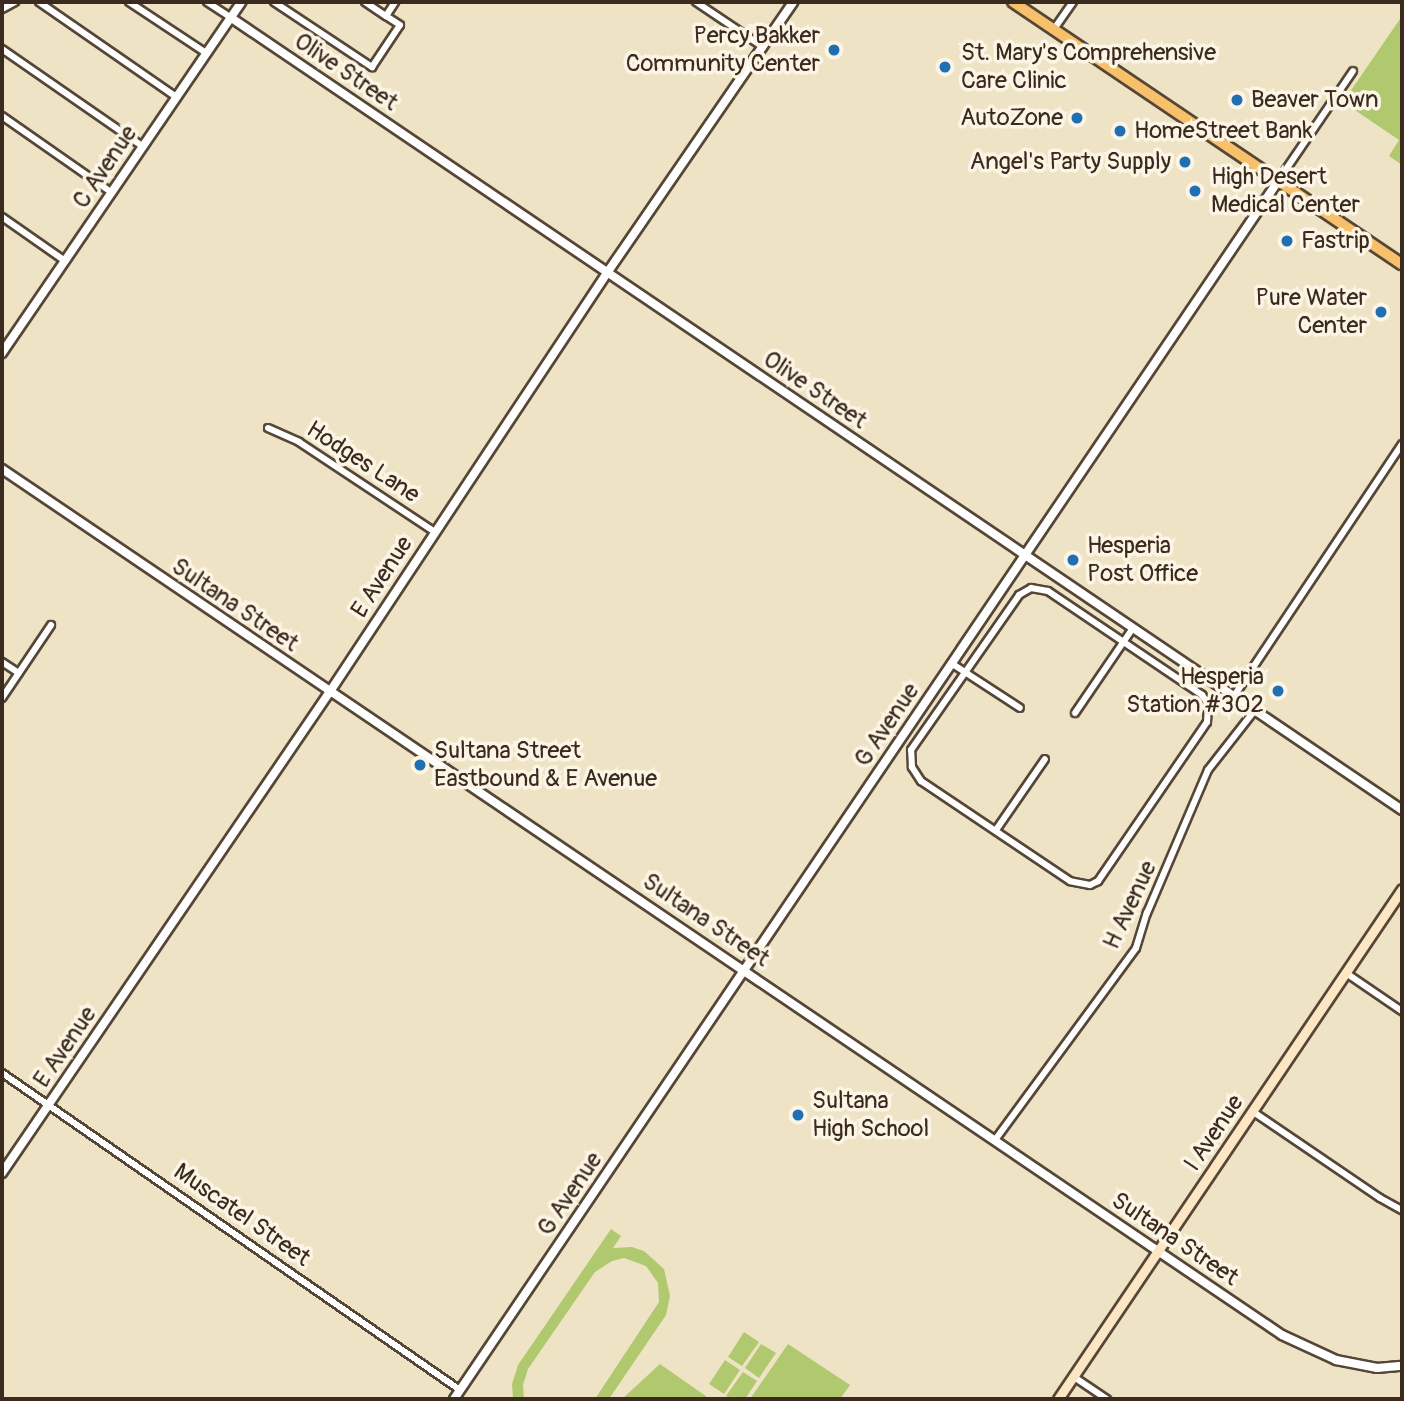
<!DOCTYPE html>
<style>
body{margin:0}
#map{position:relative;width:1404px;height:1401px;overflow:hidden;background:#eee4c5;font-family:Pangolin,sans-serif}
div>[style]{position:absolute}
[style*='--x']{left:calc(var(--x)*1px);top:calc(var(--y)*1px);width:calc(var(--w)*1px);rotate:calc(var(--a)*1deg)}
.green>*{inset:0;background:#b0c96e}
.roads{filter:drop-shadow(2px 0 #564637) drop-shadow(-2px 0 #564637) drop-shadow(0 2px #564637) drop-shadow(0 -2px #564637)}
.minor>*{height:6px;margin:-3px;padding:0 3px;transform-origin:3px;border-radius:3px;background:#fff}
.tertiary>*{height:8px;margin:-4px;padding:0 4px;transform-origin:4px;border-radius:4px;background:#fff}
.secondary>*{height:9px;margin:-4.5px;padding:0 4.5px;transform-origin:4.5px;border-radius:4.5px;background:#fce6c4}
.primary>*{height:10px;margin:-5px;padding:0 5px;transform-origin:5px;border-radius:5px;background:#f7c06b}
.dots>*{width:19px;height:19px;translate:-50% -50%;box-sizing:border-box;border:4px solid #fcf5e5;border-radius:50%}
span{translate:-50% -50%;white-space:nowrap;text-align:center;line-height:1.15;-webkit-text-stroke:7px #fcf5e5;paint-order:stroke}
.poi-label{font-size:24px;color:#3b2a1e}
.right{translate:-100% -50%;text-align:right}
.left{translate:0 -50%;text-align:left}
.street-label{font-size:24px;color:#3b2a1e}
.frame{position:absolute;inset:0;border:4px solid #3b2a1e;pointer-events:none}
</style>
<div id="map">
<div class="green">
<i style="clip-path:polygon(1402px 16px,1402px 165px,1389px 156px,1399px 140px,1343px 102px)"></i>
<i style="clip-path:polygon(611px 1229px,621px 1236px,613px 1248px,632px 1247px,644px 1251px,664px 1269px,670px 1296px,666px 1315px,609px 1399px,595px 1399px,659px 1302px,658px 1283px,646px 1266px,624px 1258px,612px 1261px,595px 1272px,528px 1369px,523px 1385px,524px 1399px,513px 1399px,512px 1384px,518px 1365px)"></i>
<i style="clip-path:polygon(744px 1332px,759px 1342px,742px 1366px,728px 1357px)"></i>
<i style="clip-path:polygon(761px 1344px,776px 1353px,759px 1378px,745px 1368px)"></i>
<i style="clip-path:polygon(788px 1344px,850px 1385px,840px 1399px,750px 1399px)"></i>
<i style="clip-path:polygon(725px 1360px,740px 1370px,724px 1394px,709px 1384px)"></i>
<i style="clip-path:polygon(660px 1364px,710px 1399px,622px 1399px)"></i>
<i style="clip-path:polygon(743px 1372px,757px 1381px,745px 1399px,732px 1399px,726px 1396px)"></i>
</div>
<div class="roads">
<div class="minor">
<i style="--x:39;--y:2;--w:167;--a:34.7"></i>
<i style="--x:129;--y:2;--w:92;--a:33.5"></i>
<i style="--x:207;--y:2;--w:27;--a:33"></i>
<i style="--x:274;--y:2;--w:118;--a:33.6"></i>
<i style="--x:372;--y:67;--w:50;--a:-56.3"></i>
<i style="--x:400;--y:25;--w:17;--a:-147"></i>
<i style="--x:386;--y:16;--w:17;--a:-57"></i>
<i style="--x:365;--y:2;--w:25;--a:34"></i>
<i style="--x:696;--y:2;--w:81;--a:33.9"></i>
<i style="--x:2;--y:9;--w:15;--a:-28"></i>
<i style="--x:1054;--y:29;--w:33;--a:-55"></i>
<i style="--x:2;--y:49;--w:170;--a:34.7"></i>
<i style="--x:2;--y:116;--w:133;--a:34.9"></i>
<i style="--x:1278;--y:181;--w:133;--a:-55.7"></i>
<i style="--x:2;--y:217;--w:77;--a:34.9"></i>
<i style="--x:268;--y:428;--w:34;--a:24"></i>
<i style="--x:299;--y:442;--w:163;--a:33.5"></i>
<i style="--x:1031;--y:588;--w:17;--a:10"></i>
<i style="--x:1048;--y:591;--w:186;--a:34"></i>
<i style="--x:1202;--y:695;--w:11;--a:56"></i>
<i style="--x:1208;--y:704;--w:18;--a:93"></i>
<i style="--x:1207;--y:722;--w:193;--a:124.4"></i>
<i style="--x:1098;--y:881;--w:9;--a:153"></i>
<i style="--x:1090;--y:885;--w:20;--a:-169"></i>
<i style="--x:1070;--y:881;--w:179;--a:-146.1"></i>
<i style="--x:921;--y:781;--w:17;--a:-123"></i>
<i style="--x:912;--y:767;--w:17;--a:-93"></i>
<i style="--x:911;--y:750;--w:189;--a:-55.1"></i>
<i style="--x:1019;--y:595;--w:14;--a:-30"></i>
<i style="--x:2;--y:662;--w:20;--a:33"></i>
<i style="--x:951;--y:663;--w:82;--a:33.1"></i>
<i style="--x:1234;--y:696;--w:303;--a:-56.3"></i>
<i style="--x:2;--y:698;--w:88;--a:-56.1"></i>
<i style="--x:1075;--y:713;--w:103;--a:-55.7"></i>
<i style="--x:996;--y:830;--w:86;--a:-55.4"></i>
<i style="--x:1346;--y:973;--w:68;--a:34.2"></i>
<i style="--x:2;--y:1073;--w:557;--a:34.69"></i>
<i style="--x:1252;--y:1111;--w:155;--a:34.2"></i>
<i style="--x:1380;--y:1198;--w:25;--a:29"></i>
<i style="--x:995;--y:1140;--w:238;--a:-53.7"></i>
<i style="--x:1136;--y:948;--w:37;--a:-73"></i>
<i style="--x:1147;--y:913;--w:155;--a:-66.9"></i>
<i style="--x:1208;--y:770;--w:76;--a:-51.9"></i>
<i style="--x:1074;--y:1377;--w:40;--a:34"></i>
</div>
<div class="tertiary">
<i style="--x:230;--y:17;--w:1415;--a:34.08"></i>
<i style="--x:2;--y:353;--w:425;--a:-55.7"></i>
<i style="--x:2;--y:469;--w:1545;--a:34.08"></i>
<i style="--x:1282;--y:1335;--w:60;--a:24.8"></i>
<i style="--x:1336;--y:1360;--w:42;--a:11"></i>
<i style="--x:1377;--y:1368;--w:25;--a:-5"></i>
<i style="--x:2;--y:1173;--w:581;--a:-55.74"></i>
<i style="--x:329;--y:693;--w:504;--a:-56.5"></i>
<i style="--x:607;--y:273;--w:329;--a:-55.5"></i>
<i style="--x:454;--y:1399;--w:1471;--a:-55.92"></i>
</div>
<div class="secondary">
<i style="--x:1058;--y:1399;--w:615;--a:-56"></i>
</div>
<div class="primary">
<i style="--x:1013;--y:2;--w:469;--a:34"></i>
</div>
</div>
<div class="dots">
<i style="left:834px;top:50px;background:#1f6fb2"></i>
<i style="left:945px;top:67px;background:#1f6fb2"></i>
<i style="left:1237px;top:100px;background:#1f6fb2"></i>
<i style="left:1077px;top:118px;background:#1f6fb2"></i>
<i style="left:1120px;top:131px;background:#1f6fb2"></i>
<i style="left:1185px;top:162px;background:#1f6fb2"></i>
<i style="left:1195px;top:191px;background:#1f6fb2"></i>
<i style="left:1287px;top:241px;background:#1f6fb2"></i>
<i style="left:1381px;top:312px;background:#1f6fb2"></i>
<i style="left:1073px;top:560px;background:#1f6fb2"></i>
<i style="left:1278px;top:691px;background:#1f6fb2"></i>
<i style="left:420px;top:765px;background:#1f6fb2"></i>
<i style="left:798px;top:1115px;background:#1f6fb2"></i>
</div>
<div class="poi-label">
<span class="right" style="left:820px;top:50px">Percy Bakker<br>Community Center</span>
<span class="left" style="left:961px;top:67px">St. Mary's Comprehensive<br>Care Clinic</span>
<span class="left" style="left:1251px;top:100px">Beaver Town</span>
<span class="right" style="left:1063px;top:118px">AutoZone</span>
<span class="left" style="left:1134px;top:131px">HomeStreet Bank</span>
<span class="right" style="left:1171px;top:162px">Angel's Party Supply</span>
<span class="left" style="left:1211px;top:191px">High Desert<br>Medical Center</span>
<span class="left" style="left:1301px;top:241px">Fastrip</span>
<span class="right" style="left:1367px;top:312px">Pure Water<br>Center</span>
<span class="left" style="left:1087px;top:560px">Hesperia<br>Post Office</span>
<span class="right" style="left:1264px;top:691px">Hesperia<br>Station #302</span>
<span class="left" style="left:434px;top:765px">Sultana Street<br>Eastbound &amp; E Avenue</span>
<span class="left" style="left:812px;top:1115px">Sultana<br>High School</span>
</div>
<div class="street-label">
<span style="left:346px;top:72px;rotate:34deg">Olive Street</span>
<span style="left:105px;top:167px;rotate:-56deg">C Avenue</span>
<span style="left:815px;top:390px;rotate:34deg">Olive Street</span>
<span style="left:363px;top:462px;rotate:33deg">Hodges Lane</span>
<span style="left:382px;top:577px;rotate:-57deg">E Avenue</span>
<span style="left:235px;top:605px;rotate:34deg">Sultana Street</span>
<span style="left:887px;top:725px;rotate:-56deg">G Avenue</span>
<span style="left:1130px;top:905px;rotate:-65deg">H Avenue</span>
<span style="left:706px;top:920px;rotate:34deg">Sultana Street</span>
<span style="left:65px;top:1047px;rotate:-56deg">E Avenue</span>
<span style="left:1214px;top:1133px;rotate:-56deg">I Avenue</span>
<span style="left:570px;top:1194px;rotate:-56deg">G Avenue</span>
<span style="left:242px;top:1215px;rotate:35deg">Muscatel Street</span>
<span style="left:1175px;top:1239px;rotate:34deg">Sultana Street</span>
</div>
<div class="frame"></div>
</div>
